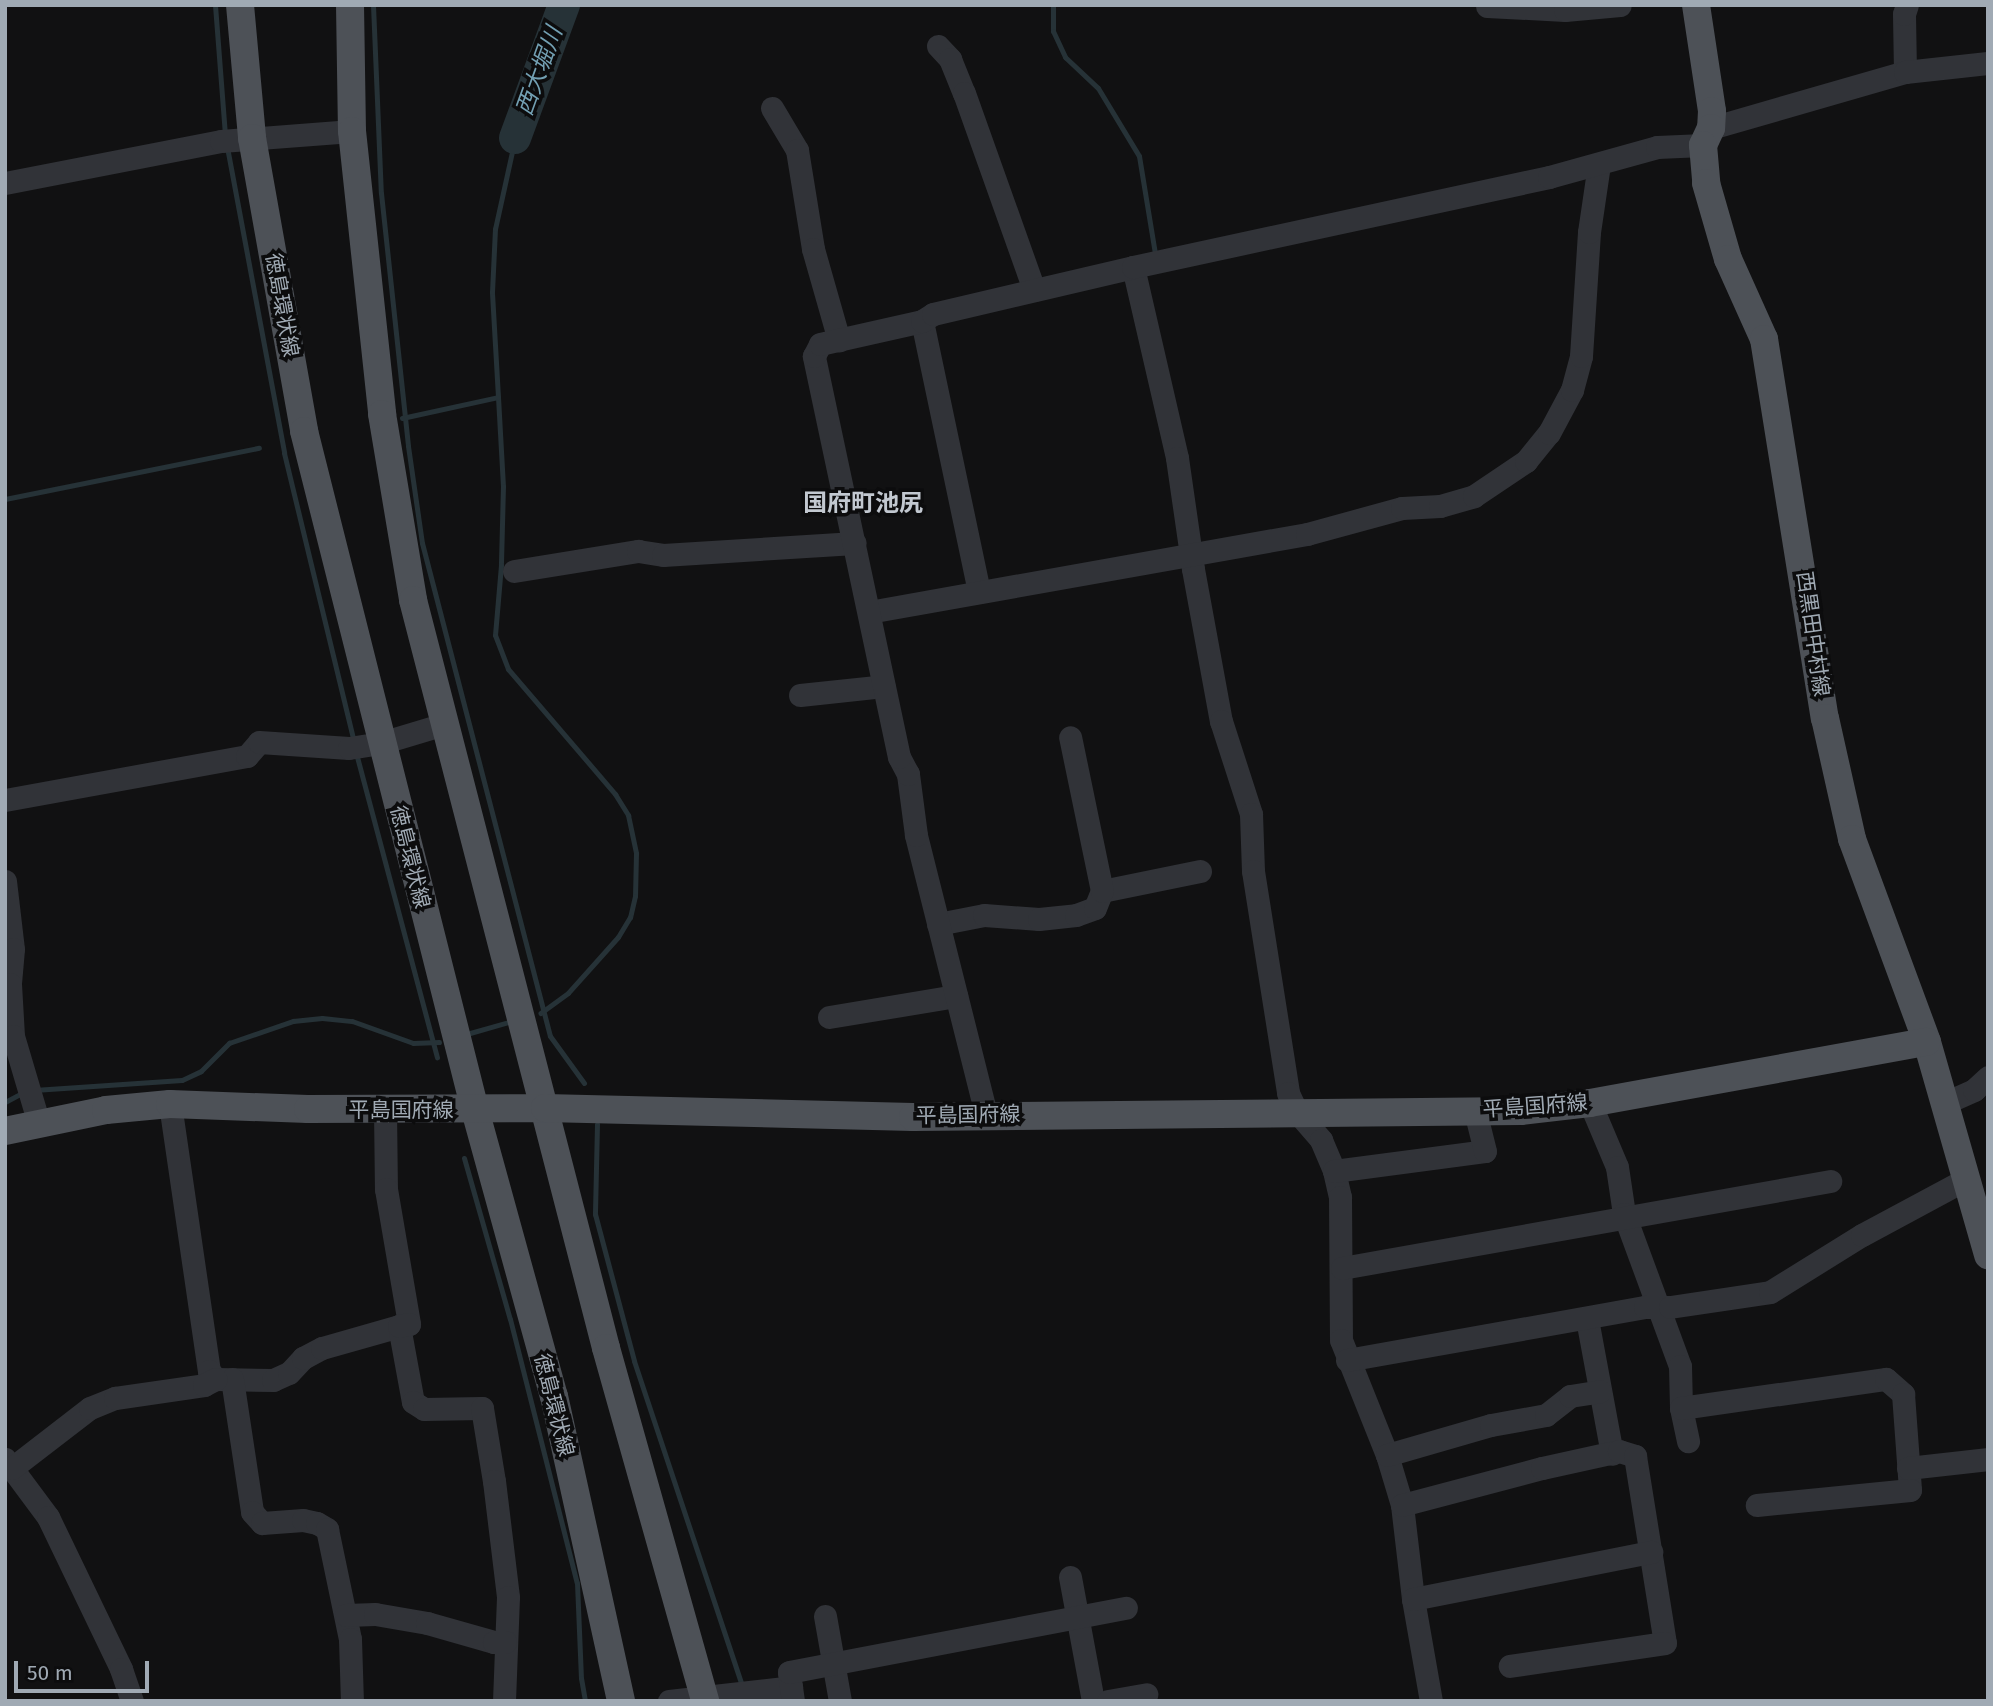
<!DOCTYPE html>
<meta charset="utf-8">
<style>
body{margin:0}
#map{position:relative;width:1993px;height:1706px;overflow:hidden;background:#111112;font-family:"Fira Sans","Noto Sans JP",sans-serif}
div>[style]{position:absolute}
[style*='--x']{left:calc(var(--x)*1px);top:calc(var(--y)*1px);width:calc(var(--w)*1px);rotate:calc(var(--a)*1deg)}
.stream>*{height:5px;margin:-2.5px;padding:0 2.5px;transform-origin:2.5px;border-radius:2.5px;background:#263237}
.river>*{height:32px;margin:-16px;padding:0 16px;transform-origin:16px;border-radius:16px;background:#263237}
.minor>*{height:23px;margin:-11.5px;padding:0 11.5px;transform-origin:11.5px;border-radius:11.5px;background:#313338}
.major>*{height:28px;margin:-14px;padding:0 14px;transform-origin:14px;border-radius:14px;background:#4d5157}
span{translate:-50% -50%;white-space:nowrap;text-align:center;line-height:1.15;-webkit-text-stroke:7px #0c0c0d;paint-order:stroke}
.street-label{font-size:21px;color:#a0aab4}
.water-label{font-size:23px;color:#73a0b3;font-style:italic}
.quarter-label{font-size:24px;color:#c2c8d0;font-weight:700}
.frame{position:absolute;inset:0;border:7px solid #a0aab4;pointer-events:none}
.scale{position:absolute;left:14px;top:1661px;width:135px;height:32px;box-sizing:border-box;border:4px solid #a0aab4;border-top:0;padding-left:9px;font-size:21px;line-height:24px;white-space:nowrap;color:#a0aab4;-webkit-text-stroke:5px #0c0c0d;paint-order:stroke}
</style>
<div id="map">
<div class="stream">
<i style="--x:215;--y:5;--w:129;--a:85.6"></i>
<i style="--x:373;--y:5;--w:188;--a:87.6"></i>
<i style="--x:381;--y:193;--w:254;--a:83.9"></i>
<i style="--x:408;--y:446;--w:98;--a:81.8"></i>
<i style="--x:422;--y:543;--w:509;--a:75.45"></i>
<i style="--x:550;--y:1036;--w:58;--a:54.1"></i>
<i style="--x:1053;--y:5;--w:26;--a:90"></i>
<i style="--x:1053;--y:31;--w:29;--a:65"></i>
<i style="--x:1065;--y:57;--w:45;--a:43.2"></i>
<i style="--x:1098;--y:88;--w:79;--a:58.9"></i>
<i style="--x:1139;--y:156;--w:99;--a:80.7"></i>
<i style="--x:227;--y:147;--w:311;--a:79.4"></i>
<i style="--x:284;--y:453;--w:298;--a:76.4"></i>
<i style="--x:498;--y:397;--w:89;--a:86.8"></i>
<i style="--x:503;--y:486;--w:79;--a:91.5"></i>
<i style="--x:501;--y:565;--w:70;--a:94.9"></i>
<i style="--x:495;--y:635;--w:36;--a:69"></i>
<i style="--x:508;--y:669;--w:165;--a:49.4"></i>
<i style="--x:615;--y:794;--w:25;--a:58"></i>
<i style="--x:628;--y:815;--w:39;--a:78"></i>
<i style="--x:636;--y:853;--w:43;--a:91.3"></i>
<i style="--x:635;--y:896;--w:22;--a:103"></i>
<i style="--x:630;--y:917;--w:23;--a:121"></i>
<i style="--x:618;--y:937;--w:75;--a:131.8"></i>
<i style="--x:568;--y:993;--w:34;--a:144"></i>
<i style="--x:402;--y:418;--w:98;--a:-12.3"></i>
<i style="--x:498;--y:397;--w:105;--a:-93.3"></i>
<i style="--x:492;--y:292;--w:63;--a:-87.3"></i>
<i style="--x:495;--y:229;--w:93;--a:-77.6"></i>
<i style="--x:5;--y:499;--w:259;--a:-11.4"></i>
<i style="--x:356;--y:753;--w:315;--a:75.1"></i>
<i style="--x:463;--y:1035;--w:51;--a:-15.9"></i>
<i style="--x:34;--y:1090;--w:148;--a:-3.9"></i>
<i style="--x:182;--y:1080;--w:21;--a:-25"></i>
<i style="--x:201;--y:1071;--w:40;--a:-45"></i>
<i style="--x:229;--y:1043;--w:68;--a:-19"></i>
<i style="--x:293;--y:1021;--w:29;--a:-6"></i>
<i style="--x:322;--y:1018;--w:30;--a:6"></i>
<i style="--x:352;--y:1021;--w:65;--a:19.8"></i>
<i style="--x:413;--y:1043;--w:26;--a:-2"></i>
<i style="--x:5;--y:1102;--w:21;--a:-28"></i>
<i style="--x:597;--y:1124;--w:90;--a:91.3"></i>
<i style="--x:595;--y:1214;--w:152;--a:75.1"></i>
<i style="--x:634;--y:1361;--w:345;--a:71.6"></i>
<i style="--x:464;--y:1158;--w:167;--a:74.1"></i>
<i style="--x:510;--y:1319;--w:272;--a:75.8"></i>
<i style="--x:577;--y:1583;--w:95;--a:87.6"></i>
<i style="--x:581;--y:1678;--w:23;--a:80"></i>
</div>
<div class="river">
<i style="--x:515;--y:138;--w:142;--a:-69.8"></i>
</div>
<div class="minor">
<i style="--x:1487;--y:6;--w:78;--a:2.9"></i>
<i style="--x:1565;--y:10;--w:55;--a:-5.2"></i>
<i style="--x:938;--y:46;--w:18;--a:47"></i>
<i style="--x:950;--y:59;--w:37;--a:68"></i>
<i style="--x:964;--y:93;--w:209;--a:70.4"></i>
<i style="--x:1905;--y:72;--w:58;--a:-91"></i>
<i style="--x:1904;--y:14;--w:9;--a:-72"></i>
<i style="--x:772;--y:108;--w:49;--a:59.2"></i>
<i style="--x:797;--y:150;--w:100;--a:80.8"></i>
<i style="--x:813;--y:249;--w:95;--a:74.1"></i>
<i style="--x:1711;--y:128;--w:202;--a:-16.1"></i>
<i style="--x:1905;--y:72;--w:83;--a:-6.2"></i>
<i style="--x:5;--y:183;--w:220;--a:-11"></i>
<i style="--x:221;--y:141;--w:131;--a:-4.4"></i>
<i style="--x:1133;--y:267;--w:196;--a:77"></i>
<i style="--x:1177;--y:458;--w:112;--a:81.8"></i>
<i style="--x:1193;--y:569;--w:155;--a:79.6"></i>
<i style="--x:1221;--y:721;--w:98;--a:72.1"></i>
<i style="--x:1251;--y:814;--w:57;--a:88"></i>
<i style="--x:1253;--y:871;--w:225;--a:81"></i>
<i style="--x:1288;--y:1093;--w:21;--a:65"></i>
<i style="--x:1297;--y:1112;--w:37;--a:49"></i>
<i style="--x:1321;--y:1140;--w:34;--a:67"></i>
<i style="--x:1334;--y:1171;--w:27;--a:77"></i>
<i style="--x:1340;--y:1197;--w:143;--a:89.6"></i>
<i style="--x:1341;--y:1340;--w:124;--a:68.2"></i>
<i style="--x:1387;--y:1455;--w:52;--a:73.3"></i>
<i style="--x:1402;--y:1505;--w:95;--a:83.3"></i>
<i style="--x:1413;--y:1599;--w:104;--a:80"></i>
<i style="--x:922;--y:321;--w:277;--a:78.1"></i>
<i style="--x:514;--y:571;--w:126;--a:-9.2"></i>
<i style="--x:638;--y:551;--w:25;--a:9"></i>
<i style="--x:663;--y:555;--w:192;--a:-3.6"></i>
<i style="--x:869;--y:612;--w:445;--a:-10.1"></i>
<i style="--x:1307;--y:534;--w:98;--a:-15.3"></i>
<i style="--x:1402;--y:508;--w:38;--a:-3"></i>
<i style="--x:1440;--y:506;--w:35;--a:-16"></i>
<i style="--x:1474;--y:496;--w:63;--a:-33.9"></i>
<i style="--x:1526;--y:461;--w:36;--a:-51"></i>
<i style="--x:1549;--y:433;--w:49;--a:-61.9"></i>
<i style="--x:1572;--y:390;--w:35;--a:-75"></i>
<i style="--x:1581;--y:356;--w:124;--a:-86.3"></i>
<i style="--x:1589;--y:232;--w:69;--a:-81.6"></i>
<i style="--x:800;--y:695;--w:84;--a:-6.1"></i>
<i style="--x:5;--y:800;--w:246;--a:-10.3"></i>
<i style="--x:247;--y:756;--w:18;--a:-49"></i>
<i style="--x:259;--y:742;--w:90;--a:3.8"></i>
<i style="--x:349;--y:748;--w:32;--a:-9"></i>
<i style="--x:381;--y:743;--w:66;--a:-16.8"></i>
<i style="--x:5;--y:881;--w:68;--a:83.3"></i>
<i style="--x:13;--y:949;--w:35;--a:95"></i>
<i style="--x:10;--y:984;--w:52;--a:86.7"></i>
<i style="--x:13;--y:1036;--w:92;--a:73.5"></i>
<i style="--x:1102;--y:891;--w:100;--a:-11.5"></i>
<i style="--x:938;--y:924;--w:47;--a:-11.1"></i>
<i style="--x:984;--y:915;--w:55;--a:4.2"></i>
<i style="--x:1039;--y:919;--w:37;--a:-6"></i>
<i style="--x:1076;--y:915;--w:20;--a:-20"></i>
<i style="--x:1095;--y:908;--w:18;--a:-68"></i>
<i style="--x:1102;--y:891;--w:157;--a:-101.7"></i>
<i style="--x:829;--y:1017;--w:129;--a:-9.4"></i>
<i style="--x:1590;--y:1103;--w:69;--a:67.1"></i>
<i style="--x:1617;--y:1167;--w:48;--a:81.5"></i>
<i style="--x:1624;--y:1214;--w:162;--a:69.8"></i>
<i style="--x:1680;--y:1366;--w:42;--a:88.6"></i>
<i style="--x:1681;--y:1408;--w:34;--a:78"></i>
<i style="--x:1945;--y:1103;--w:32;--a:-24"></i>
<i style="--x:1974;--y:1090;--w:19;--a:-43"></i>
<i style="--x:170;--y:1104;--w:270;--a:81.7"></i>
<i style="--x:209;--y:1371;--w:11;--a:49"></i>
<i style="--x:216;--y:1379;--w:57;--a:1"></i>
<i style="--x:273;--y:1380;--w:17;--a:-24"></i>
<i style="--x:289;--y:1373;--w:21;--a:-47"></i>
<i style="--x:303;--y:1358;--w:21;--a:-28"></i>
<i style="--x:322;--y:1348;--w:80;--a:-15.9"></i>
<i style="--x:399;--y:1326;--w:77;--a:79.6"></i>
<i style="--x:413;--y:1402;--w:13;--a:32"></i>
<i style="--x:424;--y:1409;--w:58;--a:-1"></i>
<i style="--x:482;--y:1408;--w:74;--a:80.7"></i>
<i style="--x:494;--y:1481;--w:117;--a:83.1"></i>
<i style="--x:508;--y:1597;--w:104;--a:92.2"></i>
<i style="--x:385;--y:1110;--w:79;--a:89.3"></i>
<i style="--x:386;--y:1189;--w:137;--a:80.3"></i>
<i style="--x:409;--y:1324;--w:10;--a:169"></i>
<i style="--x:986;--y:1114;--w:288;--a:-104.1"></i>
<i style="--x:916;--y:835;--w:62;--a:-97.5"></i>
<i style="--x:908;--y:774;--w:19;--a:-118"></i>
<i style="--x:899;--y:757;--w:410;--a:-102"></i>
<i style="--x:814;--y:356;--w:13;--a:-63"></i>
<i style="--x:820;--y:344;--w:105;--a:-12.7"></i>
<i style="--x:922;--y:321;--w:13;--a:-32"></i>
<i style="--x:933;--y:314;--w:205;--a:-13.2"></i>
<i style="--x:1133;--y:267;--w:426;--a:-12.2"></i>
<i style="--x:1549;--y:177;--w:112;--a:-15.5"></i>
<i style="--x:1657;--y:147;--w:46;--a:-2.5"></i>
<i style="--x:1334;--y:1171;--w:152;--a:-7.5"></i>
<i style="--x:1485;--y:1151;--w:41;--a:-104"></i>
<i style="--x:1342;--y:1268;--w:496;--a:-10.1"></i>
<i style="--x:1587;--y:1319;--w:137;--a:79.5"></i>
<i style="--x:1347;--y:1360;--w:303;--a:-10.1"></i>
<i style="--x:1645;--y:1307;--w:25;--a:0"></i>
<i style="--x:1670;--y:1307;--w:101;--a:-8.5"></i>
<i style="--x:1770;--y:1292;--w:108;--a:-31.8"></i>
<i style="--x:1862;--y:1235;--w:118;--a:-28.3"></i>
<i style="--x:232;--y:1379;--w:134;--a:81.4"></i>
<i style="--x:252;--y:1512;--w:15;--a:48"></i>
<i style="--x:262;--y:1523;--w:41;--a:-4.2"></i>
<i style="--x:303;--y:1520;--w:14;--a:12"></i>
<i style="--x:317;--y:1523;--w:12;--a:31"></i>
<i style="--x:327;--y:1529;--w:112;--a:78.2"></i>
<i style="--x:350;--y:1639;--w:62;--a:88.2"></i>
<i style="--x:1681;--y:1408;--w:207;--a:-8.1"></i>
<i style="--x:1886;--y:1379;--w:23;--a:41"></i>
<i style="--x:1903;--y:1394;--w:96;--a:85.8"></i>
<i style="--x:1910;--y:1490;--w:154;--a:174.4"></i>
<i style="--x:1387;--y:1455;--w:108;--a:-16.1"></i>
<i style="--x:1491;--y:1425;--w:56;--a:-10.3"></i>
<i style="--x:1546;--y:1415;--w:31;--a:-38"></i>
<i style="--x:1570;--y:1396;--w:30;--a:-9"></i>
<i style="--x:5;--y:1459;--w:72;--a:53.4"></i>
<i style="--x:48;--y:1517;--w:169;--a:64.3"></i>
<i style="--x:121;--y:1669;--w:34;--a:71"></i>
<i style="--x:12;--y:1468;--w:98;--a:-37.6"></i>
<i style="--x:90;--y:1408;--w:27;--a:-22"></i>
<i style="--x:115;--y:1398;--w:90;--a:-8.3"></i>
<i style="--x:204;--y:1385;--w:13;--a:-27"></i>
<i style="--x:1908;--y:1468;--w:81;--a:-6.4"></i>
<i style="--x:1402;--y:1505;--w:145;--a:-14.8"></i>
<i style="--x:1542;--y:1468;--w:79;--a:-12.4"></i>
<i style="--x:1619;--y:1451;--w:17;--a:17"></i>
<i style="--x:1635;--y:1456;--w:189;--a:80.9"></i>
<i style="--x:1665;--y:1643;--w:157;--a:171.6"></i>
<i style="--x:1070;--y:1577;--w:126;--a:79.5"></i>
<i style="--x:1413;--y:1599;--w:243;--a:-11.2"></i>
<i style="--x:346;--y:1615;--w:29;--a:-2"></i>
<i style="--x:375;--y:1614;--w:53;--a:9.8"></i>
<i style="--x:427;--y:1623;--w:70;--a:15.8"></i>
<i style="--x:494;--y:1642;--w:11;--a:0"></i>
<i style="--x:825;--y:1616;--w:86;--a:80"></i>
<i style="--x:669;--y:1701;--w:123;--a:-6.5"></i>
<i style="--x:793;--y:1701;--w:29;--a:-98"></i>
<i style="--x:789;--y:1672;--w:343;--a:-10.8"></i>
<i style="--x:1108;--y:1701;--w:39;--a:-10"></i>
</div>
<div class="major">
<i style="--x:240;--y:5;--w:134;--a:84.8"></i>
<i style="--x:252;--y:138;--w:298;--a:79.9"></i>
<i style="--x:304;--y:431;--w:700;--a:75.86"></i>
<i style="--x:475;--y:1110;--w:297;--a:74.6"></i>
<i style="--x:554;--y:1396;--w:312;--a:77.6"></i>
<i style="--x:350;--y:5;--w:126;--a:89.1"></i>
<i style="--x:352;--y:131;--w:285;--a:83.9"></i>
<i style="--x:382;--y:414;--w:189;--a:80.5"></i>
<i style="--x:413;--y:600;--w:772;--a:75.53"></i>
<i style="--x:606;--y:1348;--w:367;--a:74.3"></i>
<i style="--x:1696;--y:5;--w:107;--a:81.4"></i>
<i style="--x:1712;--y:111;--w:17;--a:93"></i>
<i style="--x:1711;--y:128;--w:19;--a:115"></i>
<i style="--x:1703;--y:145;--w:38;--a:85"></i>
<i style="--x:1706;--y:183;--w:79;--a:73.9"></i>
<i style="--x:1728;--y:259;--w:88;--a:65.8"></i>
<i style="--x:1764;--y:339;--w:384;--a:80.9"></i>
<i style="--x:1825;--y:718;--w:124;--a:77.4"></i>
<i style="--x:1852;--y:839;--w:216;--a:69.7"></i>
<i style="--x:1927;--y:1042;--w:222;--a:74"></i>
<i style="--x:5;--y:1131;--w:103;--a:-11.7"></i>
<i style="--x:106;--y:1110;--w:64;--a:-5.4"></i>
<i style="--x:170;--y:1104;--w:138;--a:2.1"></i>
<i style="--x:308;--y:1109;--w:237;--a:-0.2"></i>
<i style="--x:545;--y:1108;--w:368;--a:1.4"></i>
<i style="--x:913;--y:1117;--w:608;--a:-0.57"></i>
<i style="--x:1521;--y:1111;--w:69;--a:-6.6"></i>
<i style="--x:1590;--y:1103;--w:342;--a:-10.3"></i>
</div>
<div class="street-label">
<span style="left:282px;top:305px;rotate:80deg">徳島環状線</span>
<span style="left:1813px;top:634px;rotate:82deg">西黒田中村線</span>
<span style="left:410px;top:857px;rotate:76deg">徳島環状線</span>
<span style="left:1535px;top:1106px;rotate:-4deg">平島国府線</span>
<span style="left:401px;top:1110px">平島国府線</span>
<span style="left:968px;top:1115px;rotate:-1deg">平島国府線</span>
<span style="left:554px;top:1405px;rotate:76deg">徳島環状線</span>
</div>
<div class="water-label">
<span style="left:539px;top:71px;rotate:-70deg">西大堀川</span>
</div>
<div class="quarter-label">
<span style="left:863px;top:504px">国府町池尻</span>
</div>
<div class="frame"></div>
<div class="scale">50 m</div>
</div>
